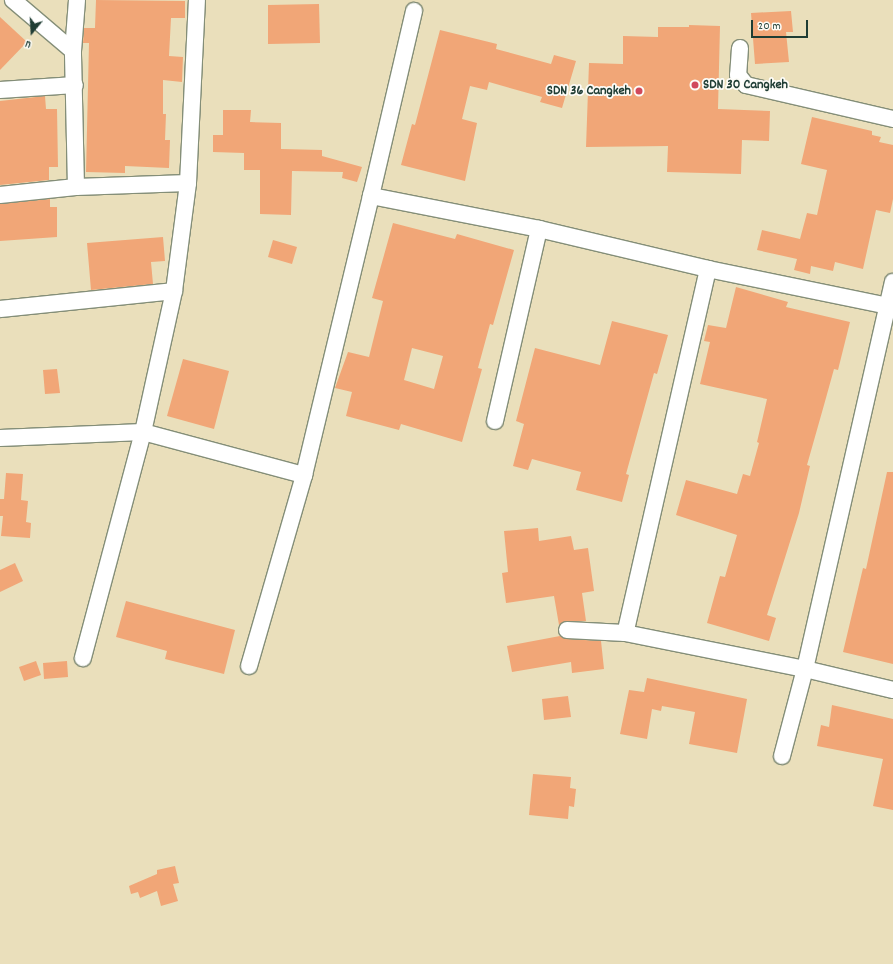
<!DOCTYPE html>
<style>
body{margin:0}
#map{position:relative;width:893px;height:964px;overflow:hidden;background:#eadfbb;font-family:Dekko,sans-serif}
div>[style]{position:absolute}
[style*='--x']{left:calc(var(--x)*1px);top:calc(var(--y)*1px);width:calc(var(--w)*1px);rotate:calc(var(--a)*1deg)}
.building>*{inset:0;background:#f1a677}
.roads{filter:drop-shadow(1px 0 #848e78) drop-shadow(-1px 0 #848e78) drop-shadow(0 1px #848e78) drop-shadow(0 -1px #848e78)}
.minor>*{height:16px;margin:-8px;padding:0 8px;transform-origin:8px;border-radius:8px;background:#fff}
.dots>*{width:11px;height:11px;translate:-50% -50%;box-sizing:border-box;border:2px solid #fdfcf7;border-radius:50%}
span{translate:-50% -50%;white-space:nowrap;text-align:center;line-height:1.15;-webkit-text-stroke:3.5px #fdfcf7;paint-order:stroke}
.poi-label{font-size:14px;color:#1f3d34;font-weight:700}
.left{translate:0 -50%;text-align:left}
.right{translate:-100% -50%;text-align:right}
.north{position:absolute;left:12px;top:12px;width:40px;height:40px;-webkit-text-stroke:3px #fdfcf7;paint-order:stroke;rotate:198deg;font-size:11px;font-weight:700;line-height:16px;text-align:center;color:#1f3d34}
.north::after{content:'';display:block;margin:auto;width:14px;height:18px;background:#1f3d34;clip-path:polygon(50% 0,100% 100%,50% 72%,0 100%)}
.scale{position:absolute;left:751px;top:20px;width:57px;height:18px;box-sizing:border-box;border:2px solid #1f3d34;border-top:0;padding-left:5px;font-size:12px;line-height:14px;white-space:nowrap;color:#1f3d34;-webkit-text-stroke:3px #fdfcf7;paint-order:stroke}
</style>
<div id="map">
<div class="building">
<i style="clip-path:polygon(96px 0,185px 1px,185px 18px,171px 18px,169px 56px,183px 57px,182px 82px,163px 80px,163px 114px,166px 114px,165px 140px,170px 140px,169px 168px,125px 166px,125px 173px,86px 172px,89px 43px,83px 43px,84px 28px,95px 28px)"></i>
<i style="clip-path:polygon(319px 4px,320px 43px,268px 44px,268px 5px)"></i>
<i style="clip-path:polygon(791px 11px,793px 32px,786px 32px,789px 62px,755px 64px,751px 13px)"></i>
<i style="clip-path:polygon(0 17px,27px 42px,0 70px)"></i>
<i style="clip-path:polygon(689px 25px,720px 26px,718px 109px,770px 111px,769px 141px,742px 140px,741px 174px,667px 172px,668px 146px,586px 147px,589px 63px,623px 64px,623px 36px,658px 37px,658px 27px,689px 27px)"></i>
<i style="clip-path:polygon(440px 30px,497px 44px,496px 49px,551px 64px,554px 55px,576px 61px,562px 108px,540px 102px,542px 97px,489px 82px,487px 90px,470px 86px,462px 119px,477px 123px,465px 181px,401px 165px,412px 124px,415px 125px)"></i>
<i style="clip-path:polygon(45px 96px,46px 109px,57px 109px,58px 167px,49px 167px,49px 180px,0 185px,0 101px)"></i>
<i style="clip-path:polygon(223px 110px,251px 110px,250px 122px,281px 123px,281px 149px,322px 150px,322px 156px,362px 167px,357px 182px,342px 178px,343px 172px,292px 171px,291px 215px,260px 214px,260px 170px,244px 170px,244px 153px,213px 152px,213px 135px,223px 135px)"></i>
<i style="clip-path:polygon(812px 117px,872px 131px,872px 135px,881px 137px,879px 142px,893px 145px,893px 199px,890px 213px,876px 210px,863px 269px,835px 262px,833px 271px,811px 266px,810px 274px,794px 270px,797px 259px,757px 250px,762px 230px,800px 239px,807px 213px,817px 215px,827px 170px,801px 164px)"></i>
<i style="clip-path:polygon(50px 199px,50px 207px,57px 207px,57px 237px,0 241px,0 204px)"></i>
<i style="clip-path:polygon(evenodd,393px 223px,455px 239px,457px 234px,514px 250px,493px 325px,490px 324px,478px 368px,482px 369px,462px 442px,401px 424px,399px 430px,346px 416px,352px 392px,335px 388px,348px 352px,369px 357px,383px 301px,372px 298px,393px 223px,412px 348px,443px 356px,434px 389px,404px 380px,412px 348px)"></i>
<i style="clip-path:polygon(163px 237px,165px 261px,151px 262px,153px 284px,91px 290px,87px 243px)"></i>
<i style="clip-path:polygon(273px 240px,297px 247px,292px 264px,268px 257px)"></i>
<i style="clip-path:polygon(736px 287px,788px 302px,786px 307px,850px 322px,838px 370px,834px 369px,824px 405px,807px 465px,810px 466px,799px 513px,767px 615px,776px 618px,769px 641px,707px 623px,720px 576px,725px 577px,737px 535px,676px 515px,686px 480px,737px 494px,743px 474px,750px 476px,759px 443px,757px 442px,767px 399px,700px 384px,710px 342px,704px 341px,708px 325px,726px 328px)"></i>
<i style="clip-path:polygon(612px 321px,668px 335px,657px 374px,654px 373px,626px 474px,629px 475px,622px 502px,576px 490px,581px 472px,532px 459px,528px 470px,513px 466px,524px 424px,516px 421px,535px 348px,600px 365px)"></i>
<i style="clip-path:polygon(183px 359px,229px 371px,214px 429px,167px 416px)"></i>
<i style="clip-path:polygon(57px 369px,60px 393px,45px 394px,43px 370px)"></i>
<i style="clip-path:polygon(887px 472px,893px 472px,893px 664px,843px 652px,863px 568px,866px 569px)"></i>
<i style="clip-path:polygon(6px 473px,23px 474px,21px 500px,28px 501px,26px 522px,31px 523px,30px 538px,1px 536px,3px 516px,0 516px,0 499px,4px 499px)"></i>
<i style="clip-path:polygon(538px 528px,539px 541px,571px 536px,574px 550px,588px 548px,594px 591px,582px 593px,586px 621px,567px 621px,559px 625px,554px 596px,506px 603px,502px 573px,508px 572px,504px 531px)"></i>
<i style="clip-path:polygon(15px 563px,23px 581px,0 592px,0 570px)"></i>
<i style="clip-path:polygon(126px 601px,235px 630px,224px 674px,165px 659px,167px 651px,116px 637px)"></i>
<i style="clip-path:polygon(560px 636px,567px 639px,601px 641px,604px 669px,572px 673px,571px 662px,512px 672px,507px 646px)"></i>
<i style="clip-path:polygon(36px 661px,41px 675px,24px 681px,19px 667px)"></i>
<i style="clip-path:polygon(67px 661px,68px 677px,44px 679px,43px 663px)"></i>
<i style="clip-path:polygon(647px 678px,747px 699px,737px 753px,689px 744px,695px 712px,662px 706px,661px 711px,652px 709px,647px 739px,620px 734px,629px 690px,644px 692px)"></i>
<i style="clip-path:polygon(568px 696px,571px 717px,544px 720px,542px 699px)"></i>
<i style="clip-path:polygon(832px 705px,893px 719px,893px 810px,873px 806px,883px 759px,817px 746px,821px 725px,829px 727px)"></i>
<i style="clip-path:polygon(533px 774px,571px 777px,570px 788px,576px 789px,574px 807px,569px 806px,568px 819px,529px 815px)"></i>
<i style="clip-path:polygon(175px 866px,179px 883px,173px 884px,178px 901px,161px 906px,157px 891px,140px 898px,138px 892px,131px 894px,129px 886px,157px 874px,157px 870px)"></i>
</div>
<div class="roads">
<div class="minor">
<i style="--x:740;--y:48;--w:27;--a:94"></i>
<i style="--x:738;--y:75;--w:13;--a:51"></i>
<i style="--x:746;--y:85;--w:151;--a:13"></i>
<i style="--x:73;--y:51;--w:51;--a:-85.5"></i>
<i style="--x:0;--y:90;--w:75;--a:-3.8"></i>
<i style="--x:76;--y:187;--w:112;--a:-2"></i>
<i style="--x:0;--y:195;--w:76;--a:-6"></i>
<i style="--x:76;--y:187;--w:136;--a:-91.3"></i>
<i style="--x:73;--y:51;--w:79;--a:-139.6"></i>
<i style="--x:371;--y:196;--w:190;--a:-76.9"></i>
<i style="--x:174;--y:291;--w:109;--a:-82.6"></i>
<i style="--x:188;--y:183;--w:183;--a:-87.2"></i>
<i style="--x:893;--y:307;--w:189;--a:-168.4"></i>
<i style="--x:708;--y:269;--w:373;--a:102.8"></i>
<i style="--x:625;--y:633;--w:184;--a:11.3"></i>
<i style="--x:805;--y:669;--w:90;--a:13.4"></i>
<i style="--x:0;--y:309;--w:175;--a:-5.9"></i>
<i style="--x:174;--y:291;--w:144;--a:102.4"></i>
<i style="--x:143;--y:432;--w:234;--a:104.9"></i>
<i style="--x:495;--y:421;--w:197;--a:-77.1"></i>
<i style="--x:0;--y:438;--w:143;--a:-2.4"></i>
<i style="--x:143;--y:432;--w:167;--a:15"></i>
<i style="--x:567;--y:630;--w:58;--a:3"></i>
<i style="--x:249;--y:666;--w:199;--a:-73.9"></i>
<i style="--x:304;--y:475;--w:287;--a:-76.5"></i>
<i style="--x:371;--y:196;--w:171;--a:11.1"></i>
<i style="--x:539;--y:229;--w:174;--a:13.3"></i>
<i style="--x:782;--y:756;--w:90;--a:-75.2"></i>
<i style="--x:805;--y:669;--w:397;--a:-77.2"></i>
</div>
</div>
<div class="dots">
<i style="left:695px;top:85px;background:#d1495b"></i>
<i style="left:639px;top:91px;background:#d1495b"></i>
</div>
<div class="poi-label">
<span class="left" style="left:703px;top:85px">SDN 30 Cangkeh</span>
<span class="right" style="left:631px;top:91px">SDN 36 Cangkeh</span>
</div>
<div class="north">U</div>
<div class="scale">20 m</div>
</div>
